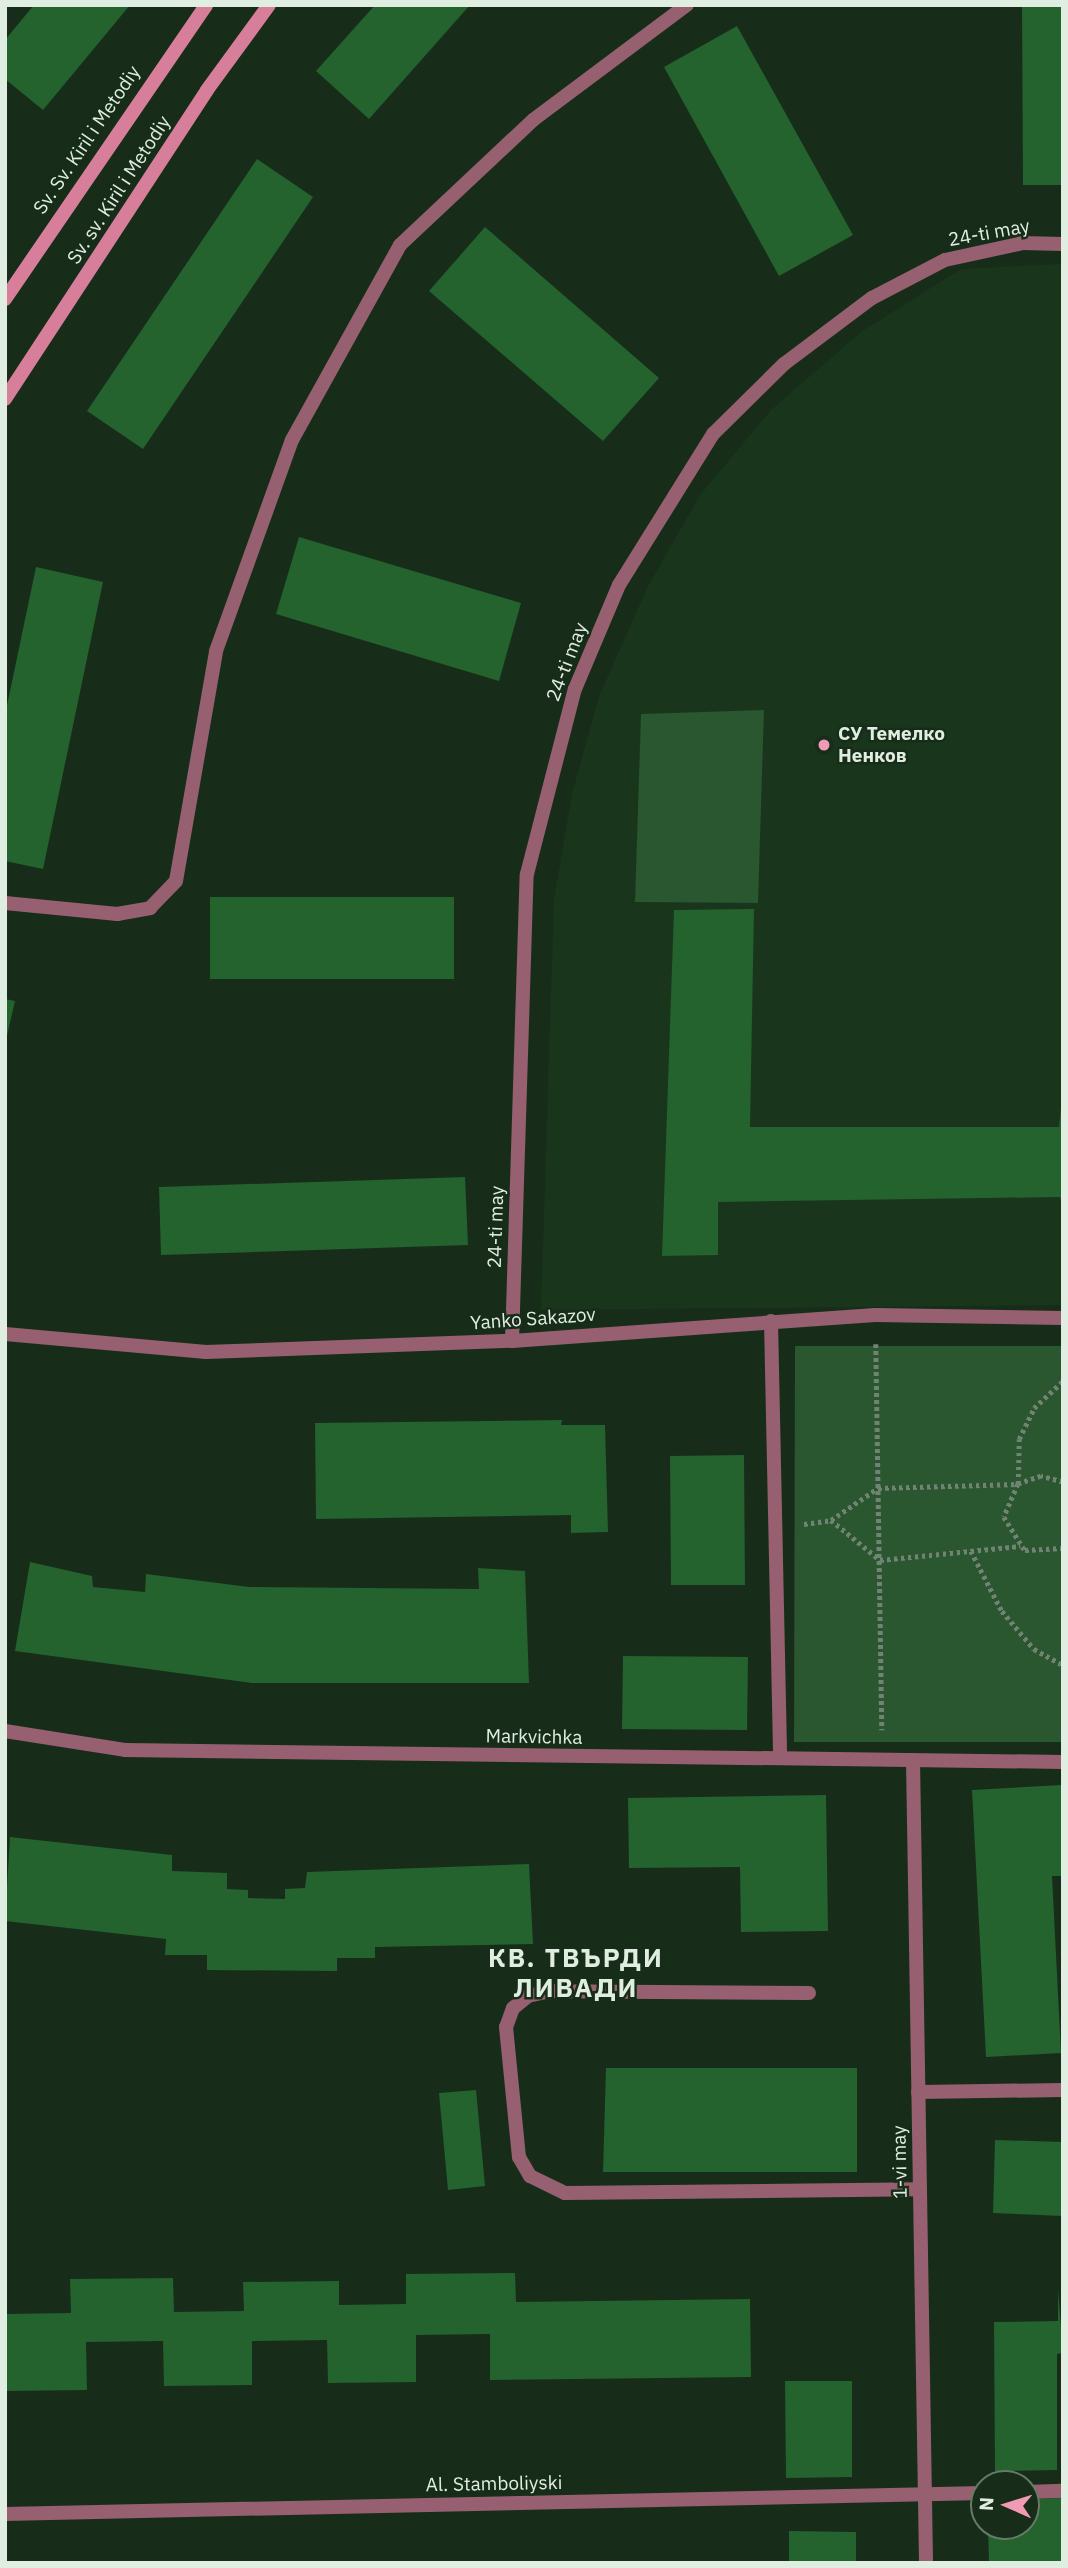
<!DOCTYPE html>
<meta charset="utf-8">
<style>
body{margin:0}
#map{position:relative;width:1068px;height:2568px;overflow:hidden;background:#172d1a;font-family:"IBM Plex Sans",sans-serif}
div>[style]{position:absolute}
[style*='--x']{left:calc(var(--x)*1px);top:calc(var(--y)*1px);width:calc(var(--w)*1px);rotate:calc(var(--a)*1deg)}
.built>*{inset:0;background:#19351c}
.green>*{inset:0;background:#2a5630}
.building>*{inset:0;background:#24622e}
.path>*{height:4.5px;margin-top:-2.25px;transform-origin:0;background:repeating-linear-gradient(90deg,#718373 0 3.5px,transparent 0 7px)}
.service>*{height:14px;margin:-7px;padding:0 7px;transform-origin:7px;border-radius:7px;background:#976070}
.minor>*{height:14px;margin:-7px;padding:0 7px;transform-origin:7px;border-radius:7px;background:#976070}
.secondary>*{height:14px;margin:-7px;padding:0 7px;transform-origin:7px;border-radius:7px;background:#d77f9a}
.dots>*{width:19px;height:19px;translate:-50% -50%;box-sizing:border-box;border:4px solid #172d1a;border-radius:50%}
span{translate:-50% -50%;white-space:nowrap;text-align:center;line-height:1.15;-webkit-text-stroke:5px #172d1a;paint-order:stroke}
.street-label{font-size:19px;color:#e0eee1}
.poi-label{font-size:19px;color:#e0eee1;font-weight:700}
.left{translate:0 -50%;text-align:left}
.district-label{font-size:26px;color:#e0eee1;font-weight:700;letter-spacing:2px}
.frame{position:absolute;inset:0;border:7px solid #e0eee1;pointer-events:none}
.north{position:absolute;left:970px;top:2470px;width:70px;height:70px;box-sizing:border-box;background:#172d1a;border:2px solid #677a6a;border-radius:50%;rotate:273deg;font-size:19px;font-weight:700;line-height:28px;text-align:center;color:#e0eee1}
.north::after{content:'';display:block;margin:auto;width:24px;height:32px;background:#f19ab3;clip-path:polygon(50% 0,100% 100%,50% 72%,0 100%)}
</style>
<div id="map">
<div class="built">
<i style="clip-path:polygon(1063px 264px,1063px 1305px,541px 1310px,554px 899px,572px 794px,599px 696px,647px 588px,700px 495px,772px 409px,861px 332px,961px 269px)"></i>
</div>
<div class="green">
<i style="clip-path:polygon(764px 710px,758px 903px,635px 902px,641px 714px)"></i>
<i style="clip-path:polygon(795px 1346px,1063px 1346px,1063px 1742px,794px 1742px)"></i>
</div>
<div class="building">
<i style="clip-path:polygon(34px 5px,130px 5px,43px 110px,5px 79px,5px 40px)"></i>
<i style="clip-path:polygon(375px 5px,470px 5px,369px 119px,316px 71px)"></i>
<i style="clip-path:polygon(1022px 5px,1063px 5px,1063px 185px,1023px 185px)"></i>
<i style="clip-path:polygon(737px 26px,853px 235px,779px 276px,664px 67px)"></i>
<i style="clip-path:polygon(257px 159px,313px 197px,143px 449px,87px 411px)"></i>
<i style="clip-path:polygon(485px 227px,659px 378px,603px 441px,429px 291px)"></i>
<i style="clip-path:polygon(299px 537px,521px 603px,499px 681px,276px 614px)"></i>
<i style="clip-path:polygon(36px 567px,103px 582px,43px 869px,5px 861px,5px 715px)"></i>
<i style="clip-path:polygon(210px 897px,454px 897px,454px 979px,210px 979px)"></i>
<i style="clip-path:polygon(754px 909px,750px 1127px,1059px 1127px,1063px 1089px,1063px 1210px,1060px 1197px,718px 1202px,718px 1255px,662px 1256px,674px 910px)"></i>
<i style="clip-path:polygon(5px 999px,15px 1001px,6px 1040px,5px 1040px)"></i>
<i style="clip-path:polygon(465px 1177px,468px 1245px,161px 1255px,159px 1187px)"></i>
<i style="clip-path:polygon(562px 1420px,561px 1425px,605px 1425px,608px 1532px,571px 1533px,571px 1515px,316px 1519px,315px 1423px)"></i>
<i style="clip-path:polygon(744px 1455px,745px 1585px,671px 1585px,670px 1456px)"></i>
<i style="clip-path:polygon(30px 1562px,92px 1576px,93px 1587px,145px 1592px,146px 1574px,249px 1587px,479px 1589px,478px 1568px,525px 1571px,529px 1683px,252px 1683px,15px 1651px)"></i>
<i style="clip-path:polygon(623px 1656px,748px 1657px,747px 1730px,622px 1729px)"></i>
<i style="clip-path:polygon(1061px 1785px,1063px 1876px,1052px 1876px,1061px 2053px,986px 2057px,972px 1790px)"></i>
<i style="clip-path:polygon(826px 1795px,828px 1931px,741px 1932px,740px 1867px,629px 1868px,628px 1798px)"></i>
<i style="clip-path:polygon(10px 1837px,172px 1855px,172px 1871px,227px 1873px,227px 1889px,248px 1890px,248px 1898px,285px 1899px,285px 1889px,305px 1888px,307px 1872px,529px 1864px,533px 1944px,375px 1947px,375px 1958px,337px 1958px,337px 1971px,207px 1970px,207px 1955px,165px 1955px,166px 1939px,5px 1921px)"></i>
<i style="clip-path:polygon(606px 2068px,857px 2068px,857px 2172px,603px 2172px)"></i>
<i style="clip-path:polygon(476px 2090px,485px 2186px,448px 2190px,439px 2093px)"></i>
<i style="clip-path:polygon(995px 2140px,1063px 2142px,1063px 2216px,993px 2213px)"></i>
<i style="clip-path:polygon(515px 2273px,516px 2302px,750px 2299px,751px 2377px,490px 2380px,490px 2334px,416px 2335px,416px 2382px,328px 2383px,327px 2340px,252px 2341px,252px 2385px,164px 2386px,163px 2341px,86px 2342px,87px 2390px,5px 2391px,5px 2314px,71px 2313px,70px 2279px,173px 2278px,174px 2312px,244px 2311px,243px 2282px,339px 2281px,339px 2305px,406px 2304px,406px 2274px)"></i>
<i style="clip-path:polygon(1058px 2290px,1063px 2353px,1057px 2354px,1057px 2470px,995px 2471px,994px 2322px,1058px 2321px)"></i>
<i style="clip-path:polygon(785px 2381px,852px 2381px,852px 2477px,786px 2478px)"></i>
<i style="clip-path:polygon(1063px 2498px,1063px 2563px,989px 2563px,988px 2526px,1026px 2526px,1026px 2499px)"></i>
<i style="clip-path:polygon(789px 2531px,856px 2532px,856px 2563px,789px 2563px)"></i>
</div>
<div class="path">
<i style="--x:876;--y:1344;--w:386;--a:89.1"></i>
<i style="--x:1063;--y:1482;--w:23;--a:-165"></i>
<i style="--x:1041;--y:1476;--w:24;--a:161"></i>
<i style="--x:1018;--y:1484;--w:36;--a:113"></i>
<i style="--x:1004;--y:1517;--w:39;--a:58"></i>
<i style="--x:1025;--y:1550;--w:38;--a:-3"></i>
<i style="--x:831;--y:1520;--w:63;--a:39.2"></i>
<i style="--x:880;--y:1560;--w:141;--a:-5.7"></i>
<i style="--x:804;--y:1524;--w:27;--a:-8"></i>
<i style="--x:831;--y:1520;--w:57;--a:-34.2"></i>
<i style="--x:878;--y:1488;--w:140;--a:-1.6"></i>
<i style="--x:1018;--y:1484;--w:45;--a:-88.7"></i>
<i style="--x:1019;--y:1439;--w:34;--a:-64"></i>
<i style="--x:1034;--y:1408;--w:40;--a:-43"></i>
<i style="--x:971;--y:1551;--w:68;--a:62.7"></i>
<i style="--x:1002;--y:1611;--w:50;--a:49.9"></i>
<i style="--x:1034;--y:1649;--w:33;--a:29"></i>
</div>
<div class="service">
<i style="--x:771;--y:1321;--w:437;--a:88.8"></i>
<i style="--x:809;--y:1993;--w:258;--a:-179.6"></i>
<i style="--x:551;--y:1991;--w:24;--a:168"></i>
<i style="--x:528;--y:1996;--w:19;--a:141"></i>
<i style="--x:513;--y:2008;--w:20;--a:110"></i>
<i style="--x:506;--y:2027;--w:131;--a:84.3"></i>
<i style="--x:519;--y:2157;--w:22;--a:60"></i>
<i style="--x:530;--y:2176;--w:39;--a:26"></i>
<i style="--x:565;--y:2193;--w:354;--a:-0.6"></i>
</div>
<div class="minor">
<i style="--x:5;--y:903;--w:113;--a:5.6"></i>
<i style="--x:117;--y:914;--w:34;--a:-10"></i>
<i style="--x:150;--y:908;--w:37;--a:-46"></i>
<i style="--x:176;--y:881;--w:233;--a:-80.1"></i>
<i style="--x:216;--y:651;--w:224;--a:-70.2"></i>
<i style="--x:292;--y:440;--w:223;--a:-61"></i>
<i style="--x:400;--y:245;--w:183;--a:-43.2"></i>
<i style="--x:533;--y:120;--w:192;--a:-36.8"></i>
<i style="--x:5;--y:1334;--w:202;--a:5.1"></i>
<i style="--x:206;--y:1352;--w:306;--a:-2.1"></i>
<i style="--x:512;--y:1341;--w:364;--a:-4.1"></i>
<i style="--x:875;--y:1315;--w:188;--a:0.9"></i>
<i style="--x:512;--y:1341;--w:467;--a:-88.2"></i>
<i style="--x:527;--y:874;--w:191;--a:-75.5"></i>
<i style="--x:575;--y:689;--w:113;--a:-67.1"></i>
<i style="--x:619;--y:585;--w:178;--a:-58.1"></i>
<i style="--x:713;--y:434;--w:100;--a:-44.6"></i>
<i style="--x:784;--y:364;--w:110;--a:-36.9"></i>
<i style="--x:872;--y:298;--w:82;--a:-27.5"></i>
<i style="--x:945;--y:260;--w:80;--a:-12.3"></i>
<i style="--x:1023;--y:243;--w:40;--a:1.4"></i>
<i style="--x:5;--y:1731;--w:121;--a:9"></i>
<i style="--x:125;--y:1750;--w:938;--a:0.73"></i>
<i style="--x:913;--y:1760;--w:803;--a:89.07"></i>
<i style="--x:918;--y:2092;--w:145;--a:-0.8"></i>
<i style="--x:1026;--y:2492;--w:37;--a:-2"></i>
<i style="--x:5;--y:2514;--w:979;--a:-1.23"></i>
</div>
<div class="secondary">
<i style="--x:5;--y:299;--w:356;--a:-55.6"></i>
<i style="--x:5;--y:399;--w:369;--a:-56.8"></i>
<i style="--x:207;--y:90;--w:105;--a:-53.9"></i>
</div>
<div class="dots">
<i style="left:824px;top:745px;background:#f19ab3"></i>
</div>
<div class="street-label">
<span style="left:87px;top:140px;rotate:-56deg">Sv. Sv. Kiril i Metodiy</span>
<span style="left:119px;top:190px;rotate:-57deg">Sv. sv. Kiril i Metodiy</span>
<span style="left:989px;top:233px;rotate:-10deg">24-ti may</span>
<span style="left:567px;top:662px;rotate:-69deg">24-ti may</span>
<span style="left:496px;top:1227px;rotate:-88deg">24-ti may</span>
<span style="left:533px;top:1319px;rotate:-4deg">Yanko Sakazov</span>
<span style="left:534px;top:1737px;rotate:1deg">Markvichka</span>
<span style="left:900px;top:2162px;rotate:-91deg">1-vi may</span>
<span style="left:494px;top:2484px;rotate:-1deg">Al. Stamboliyski</span>
</div>
<div class="poi-label">
<span class="left" style="left:838px;top:745px">СУ Темелко<br>Ненков</span>
</div>
<div class="district-label">
<span style="left:576px;top:1973px">КВ. ТВЪРДИ<br>ЛИВАДИ</span>
</div>
<div class="frame"></div>
<div class="north">N</div>
</div>
